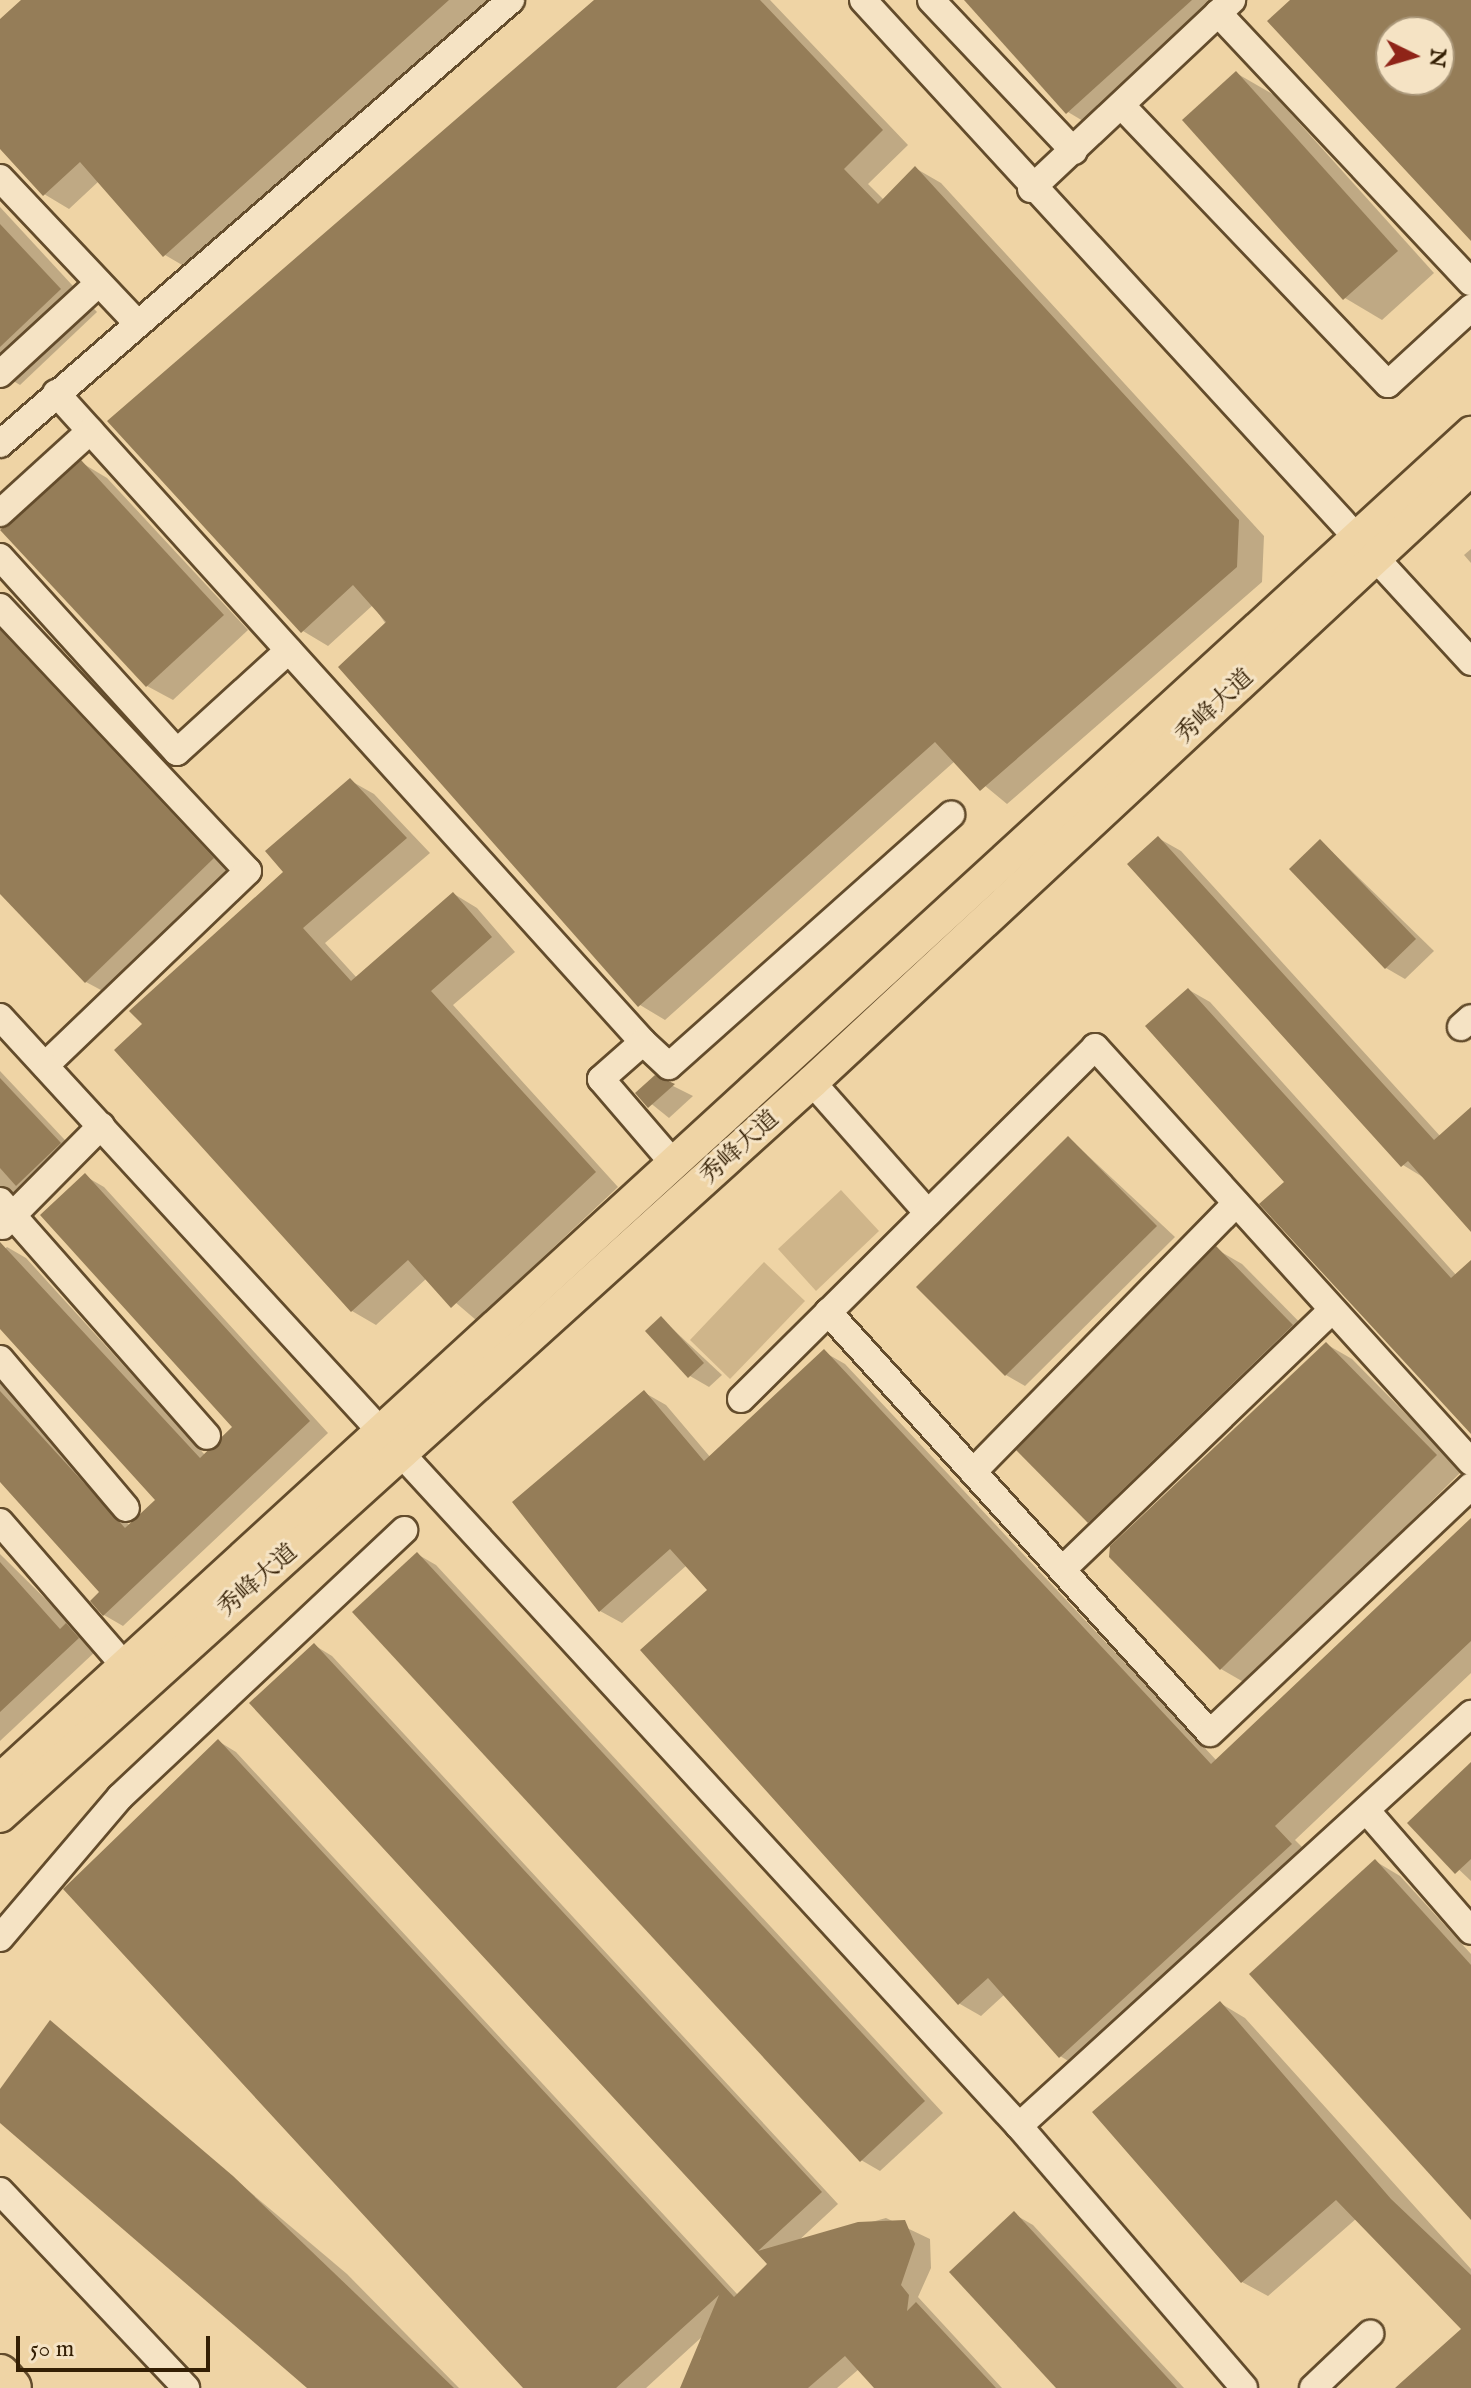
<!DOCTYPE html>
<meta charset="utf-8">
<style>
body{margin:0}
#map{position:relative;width:1471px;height:2388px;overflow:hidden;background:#efd4a5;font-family:"IM FELL English","Noto Serif SC",serif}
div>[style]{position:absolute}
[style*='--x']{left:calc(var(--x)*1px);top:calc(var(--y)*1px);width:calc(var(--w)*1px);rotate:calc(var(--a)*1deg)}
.green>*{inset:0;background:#cfb58a}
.shadow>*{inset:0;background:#0003}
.building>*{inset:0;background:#957d58}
.roads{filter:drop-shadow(2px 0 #634c2c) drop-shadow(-2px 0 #634c2c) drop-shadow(0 2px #634c2c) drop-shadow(0 -2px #634c2c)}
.minor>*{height:26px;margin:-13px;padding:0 13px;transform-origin:13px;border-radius:13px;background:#f5e3c4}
.major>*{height:32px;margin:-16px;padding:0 16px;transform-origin:16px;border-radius:16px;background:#efd4a5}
.highway>*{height:38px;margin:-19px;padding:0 19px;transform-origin:19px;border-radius:19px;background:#efd4a5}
span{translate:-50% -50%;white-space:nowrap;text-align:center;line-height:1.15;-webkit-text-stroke:6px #f5e3c4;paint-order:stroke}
.street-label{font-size:24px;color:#341f04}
.north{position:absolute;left:1375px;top:16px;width:80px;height:80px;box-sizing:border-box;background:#f5e3c4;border:2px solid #a89577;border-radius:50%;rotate:95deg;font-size:22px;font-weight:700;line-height:32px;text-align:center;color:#341f04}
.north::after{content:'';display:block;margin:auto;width:28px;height:36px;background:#8f2418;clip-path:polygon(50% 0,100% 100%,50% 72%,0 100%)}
.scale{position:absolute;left:16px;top:2336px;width:194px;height:36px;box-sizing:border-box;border:4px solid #341f04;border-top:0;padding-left:10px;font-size:24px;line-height:28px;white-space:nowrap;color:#341f04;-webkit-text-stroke:6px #f5e3c4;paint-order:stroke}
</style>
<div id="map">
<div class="green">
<i style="clip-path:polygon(841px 1190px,879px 1231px,816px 1291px,778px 1249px)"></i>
<i style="clip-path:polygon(764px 1262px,805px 1301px,730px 1379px,690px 1340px)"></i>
</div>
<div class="shadow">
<i style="clip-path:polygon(24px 0,489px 0,189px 269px,165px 255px,99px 181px,69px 209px,44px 194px,0 146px,0 22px)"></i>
<i style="clip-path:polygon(597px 0,770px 0,908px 145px,868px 184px,884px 200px,915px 168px,941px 183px,1264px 536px,1262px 582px,1007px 804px,955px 761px,665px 1020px,640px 1005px,373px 605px,328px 646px,303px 631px)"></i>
<i style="clip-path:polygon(967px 0,1223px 0,1093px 127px,1068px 112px)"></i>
<i style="clip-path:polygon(1236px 73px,1274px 95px,1434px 273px,1382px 320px,1345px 298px)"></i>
<i style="clip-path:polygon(0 207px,97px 312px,20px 385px,0 373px)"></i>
<i style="clip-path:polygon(82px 463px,107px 478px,248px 630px,173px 700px,147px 686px)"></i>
<i style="clip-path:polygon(1471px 549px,1471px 563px,1464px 555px)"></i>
<i style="clip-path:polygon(0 616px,239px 874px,112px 996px,86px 982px,0 891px)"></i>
<i style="clip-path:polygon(351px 781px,374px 794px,430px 853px,325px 943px,357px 978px,454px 894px,477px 908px,515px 952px,453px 1005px,618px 1187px,476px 1320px,427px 1278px,376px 1325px,352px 1311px,144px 1024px,286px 872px)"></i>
<i style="clip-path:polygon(1158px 838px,1181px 851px,1441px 1137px,1471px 1110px,1471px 1229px,1426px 1179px,1403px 1165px)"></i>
<i style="clip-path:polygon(1321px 841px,1434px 951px,1405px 979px,1386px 968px)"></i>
<i style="clip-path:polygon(1189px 990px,1210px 1002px,1457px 1276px,1471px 1262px,1471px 1430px,1286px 1182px)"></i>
<i style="clip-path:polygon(0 1071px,79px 1155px,0 1230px)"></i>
<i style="clip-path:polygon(655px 1077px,693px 1096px,669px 1118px,638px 1093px)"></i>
<i style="clip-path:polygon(1069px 1138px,1175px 1237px,1025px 1386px,1006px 1375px)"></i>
<i style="clip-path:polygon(85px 1176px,104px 1187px,328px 1433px,123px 1626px,104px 1615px,102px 1592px,0 1480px,0 1383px,130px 1526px,158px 1500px,0 1326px,0 1253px,7px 1247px,26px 1258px,205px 1455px,235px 1427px)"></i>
<i style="clip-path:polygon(1216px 1249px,1242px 1264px,1318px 1341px,1115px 1536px,1089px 1521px)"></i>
<i style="clip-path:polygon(662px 1319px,722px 1375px,709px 1387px,690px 1376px)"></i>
<i style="clip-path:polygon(1326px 1344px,1352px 1359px,1462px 1471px,1247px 1684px,1221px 1669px)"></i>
<i style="clip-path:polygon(824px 1352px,845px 1364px,1217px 1761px,1471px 1524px,1471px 1673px,1295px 1840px,1312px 1857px,1082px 2069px,1060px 2056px,1005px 1994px,981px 2016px,960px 2004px,643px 1651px,710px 1590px,687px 1565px,622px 1623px,600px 1611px,515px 1503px,645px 1393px,666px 1405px,711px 1458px)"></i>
<i style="clip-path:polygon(0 1554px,97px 1650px,0 1741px)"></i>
<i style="clip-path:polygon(417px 1554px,436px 1565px,943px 2113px,880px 2171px,861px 2160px)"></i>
<i style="clip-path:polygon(314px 1645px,332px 1656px,838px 2204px,796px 2243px,886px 2218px,930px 2239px,931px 2268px,918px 2297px,1002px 2388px,877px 2388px,859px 2369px,837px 2388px,682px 2388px,704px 2335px,646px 2388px,526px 2388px,218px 1741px,236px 1752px,738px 2295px,770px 2264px,252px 1703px)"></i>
<i style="clip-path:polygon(1471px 1765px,1471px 1881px,1410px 1823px)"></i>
<i style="clip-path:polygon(1375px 1861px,1400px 1876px,1471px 1954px,1471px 2217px)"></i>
<i style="clip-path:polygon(1220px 2003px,1245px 2018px,1471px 2269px,1471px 2388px,1398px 2388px,1464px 2330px,1357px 2218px,1268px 2296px,1242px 2282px)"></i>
<i style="clip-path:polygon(50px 2023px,347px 2274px,459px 2388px,308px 2388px,0 2121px,0 2092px)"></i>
<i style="clip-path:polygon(1014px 2214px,1033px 2225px,1184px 2388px,1059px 2388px)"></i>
</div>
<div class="building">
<i style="clip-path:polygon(21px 0,449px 0,163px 257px,80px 162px,43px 196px,0 149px,0 19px)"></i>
<i style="clip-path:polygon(594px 0,760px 0,883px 130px,844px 169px,878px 204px,915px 166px,1239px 520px,1237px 567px,980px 791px,935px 742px,638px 1007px,338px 667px,386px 622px,353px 585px,301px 633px,107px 421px)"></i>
<i style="clip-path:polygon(964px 0,1192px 0,1066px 114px)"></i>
<i style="clip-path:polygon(evenodd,1290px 0,1471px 0,1471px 241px,1267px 21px,1290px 0,1391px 32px,1439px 32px,1439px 80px,1391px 80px,1391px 32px)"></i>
<i style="clip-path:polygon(1236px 71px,1398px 251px,1343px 300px,1182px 120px)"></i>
<i style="clip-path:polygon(0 224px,61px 289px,0 347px)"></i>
<i style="clip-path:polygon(81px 460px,224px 615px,146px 687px,0 530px)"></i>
<i style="clip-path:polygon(0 630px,214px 858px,85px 983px,0 894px)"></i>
<i style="clip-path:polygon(350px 778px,407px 838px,303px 928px,351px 981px,453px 892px,492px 937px,431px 991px,596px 1172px,451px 1308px,408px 1260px,351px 1312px,114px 1050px,142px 1024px,129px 1011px,283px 872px,265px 851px)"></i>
<i style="clip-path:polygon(1158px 836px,1434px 1140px,1471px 1107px,1471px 1232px,1408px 1161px,1401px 1167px,1127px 864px)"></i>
<i style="clip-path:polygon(1320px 839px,1416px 939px,1385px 969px,1289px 869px)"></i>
<i style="clip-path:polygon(1188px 988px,1451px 1278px,1471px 1260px,1471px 1434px,1259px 1204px,1284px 1182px,1145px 1026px)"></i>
<i style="clip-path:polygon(655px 1075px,675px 1084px,648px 1108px,635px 1093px)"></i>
<i style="clip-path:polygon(0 1078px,61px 1143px,16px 1186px,0 1168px)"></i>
<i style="clip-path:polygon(1068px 1136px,1157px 1226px,1005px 1376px,916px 1287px)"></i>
<i style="clip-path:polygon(85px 1173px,310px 1421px,103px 1616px,90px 1601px,99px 1592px,0 1482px,0 1391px,125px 1528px,155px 1500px,0 1329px,0 1242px,200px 1458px,232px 1427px,40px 1215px)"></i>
<i style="clip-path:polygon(1216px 1246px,1293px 1325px,1088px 1523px,1016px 1450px)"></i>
<i style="clip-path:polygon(661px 1316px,704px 1363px,688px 1378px,645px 1331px)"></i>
<i style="clip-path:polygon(1326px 1342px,1437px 1455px,1220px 1670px,1109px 1557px,1110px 1546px)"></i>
<i style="clip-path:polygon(824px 1349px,1211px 1764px,1471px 1518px,1471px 1641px,1275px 1826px,1292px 1844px,1059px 2058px,988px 1978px,958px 2005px,640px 1650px,707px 1590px,670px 1549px,599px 1612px,512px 1502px,644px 1390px,704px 1461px)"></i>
<i style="clip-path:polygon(417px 1552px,925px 2101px,860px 2162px,352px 1612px)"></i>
<i style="clip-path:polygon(0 1562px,60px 1629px,66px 1623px,79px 1638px,0 1712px)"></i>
<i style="clip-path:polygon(314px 1643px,822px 2192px,758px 2251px,858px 2222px,905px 2220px,915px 2244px,901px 2285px,909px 2295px,907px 2311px,916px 2302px,996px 2388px,874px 2388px,845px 2356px,808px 2388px,680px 2388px,719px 2295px,616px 2388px,523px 2388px,63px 1889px,218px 1739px,734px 2297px,767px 2264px,249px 1703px)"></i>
<i style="clip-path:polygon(1471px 1762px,1471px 1859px,1455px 1874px,1407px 1823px)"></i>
<i style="clip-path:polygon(1375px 1859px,1471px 1965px,1471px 2220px,1249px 1974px)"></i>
<i style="clip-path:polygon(1220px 2001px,1391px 2199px,1471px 2275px,1471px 2388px,1395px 2388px,1461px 2329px,1336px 2200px,1241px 2283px,1092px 2112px)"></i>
<i style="clip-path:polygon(50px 2020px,233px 2176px,454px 2388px,307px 2388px,0 2123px,0 2089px)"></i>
<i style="clip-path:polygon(1014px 2211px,1177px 2388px,1056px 2388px,949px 2272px)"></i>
</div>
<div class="roads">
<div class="minor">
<i style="--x:863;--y:0;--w:899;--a:47.43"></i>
<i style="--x:931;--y:0;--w:208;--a:46.6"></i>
<i style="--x:1218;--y:13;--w:369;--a:46.8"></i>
<i style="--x:1121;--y:105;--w:386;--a:46.3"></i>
<i style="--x:1388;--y:384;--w:113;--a:-42.5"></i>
<i style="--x:0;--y:178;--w:198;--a:46.6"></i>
<i style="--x:1031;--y:189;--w:276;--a:-43.2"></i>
<i style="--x:0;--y:374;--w:134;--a:-42.6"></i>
<i style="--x:56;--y:393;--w:875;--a:47.87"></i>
<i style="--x:643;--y:1042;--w:56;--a:138.6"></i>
<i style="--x:601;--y:1079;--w:112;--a:49.3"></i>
<i style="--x:0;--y:444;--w:677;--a:-40.99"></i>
<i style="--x:0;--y:513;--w:122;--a:-42.3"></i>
<i style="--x:0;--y:557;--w:263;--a:47.8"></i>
<i style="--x:177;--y:752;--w:151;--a:-42.3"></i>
<i style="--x:0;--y:607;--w:362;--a:46.8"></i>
<i style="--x:248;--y:871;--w:281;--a:136.2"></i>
<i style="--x:0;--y:1017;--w:1506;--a:47.42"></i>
<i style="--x:1019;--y:2126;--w:345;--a:49.3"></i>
<i style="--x:1461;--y:1027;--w:13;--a:-42"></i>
<i style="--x:643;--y:1042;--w:35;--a:43"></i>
<i style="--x:669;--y:1066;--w:378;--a:-41.7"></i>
<i style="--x:812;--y:1082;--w:175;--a:48.5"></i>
<i style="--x:0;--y:1201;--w:313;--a:48.6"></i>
<i style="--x:2;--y:1226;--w:141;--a:-45.3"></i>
<i style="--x:828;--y:1312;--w:568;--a:47.78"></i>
<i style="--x:1210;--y:1733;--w:359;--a:-43.4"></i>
<i style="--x:0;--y:1359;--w:195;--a:49.8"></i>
<i style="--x:741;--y:1399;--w:499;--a:-44.8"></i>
<i style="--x:1095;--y:1047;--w:560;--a:47.82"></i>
<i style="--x:973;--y:1472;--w:376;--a:-45.6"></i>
<i style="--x:0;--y:1522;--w:186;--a:49.1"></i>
<i style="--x:1062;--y:1570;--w:375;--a:-43.9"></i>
<i style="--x:1366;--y:1810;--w:160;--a:49"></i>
<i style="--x:0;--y:1938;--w:185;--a:-49.6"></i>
<i style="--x:120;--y:1797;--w:390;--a:-43.2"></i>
<i style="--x:1019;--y:2126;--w:612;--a:-42.35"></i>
<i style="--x:0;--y:2191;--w:271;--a:46.6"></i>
<i style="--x:1313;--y:2388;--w:79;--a:-43.5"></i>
</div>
<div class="major">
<i style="--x:0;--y:1780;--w:1995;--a:-42.48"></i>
<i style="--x:0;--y:1816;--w:1095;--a:-42.11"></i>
<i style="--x:812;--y:1082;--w:900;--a:-42.93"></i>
</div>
<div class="highway">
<i style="--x:0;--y:2374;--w:18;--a:49"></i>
</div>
</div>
<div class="street-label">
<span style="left:1215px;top:707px;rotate:-43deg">秀峰大道</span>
<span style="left:740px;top:1148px;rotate:-42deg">秀峰大道</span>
<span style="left:258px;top:1581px;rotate:-41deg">秀峰大道</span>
</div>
<div class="north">N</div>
<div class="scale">50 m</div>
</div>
